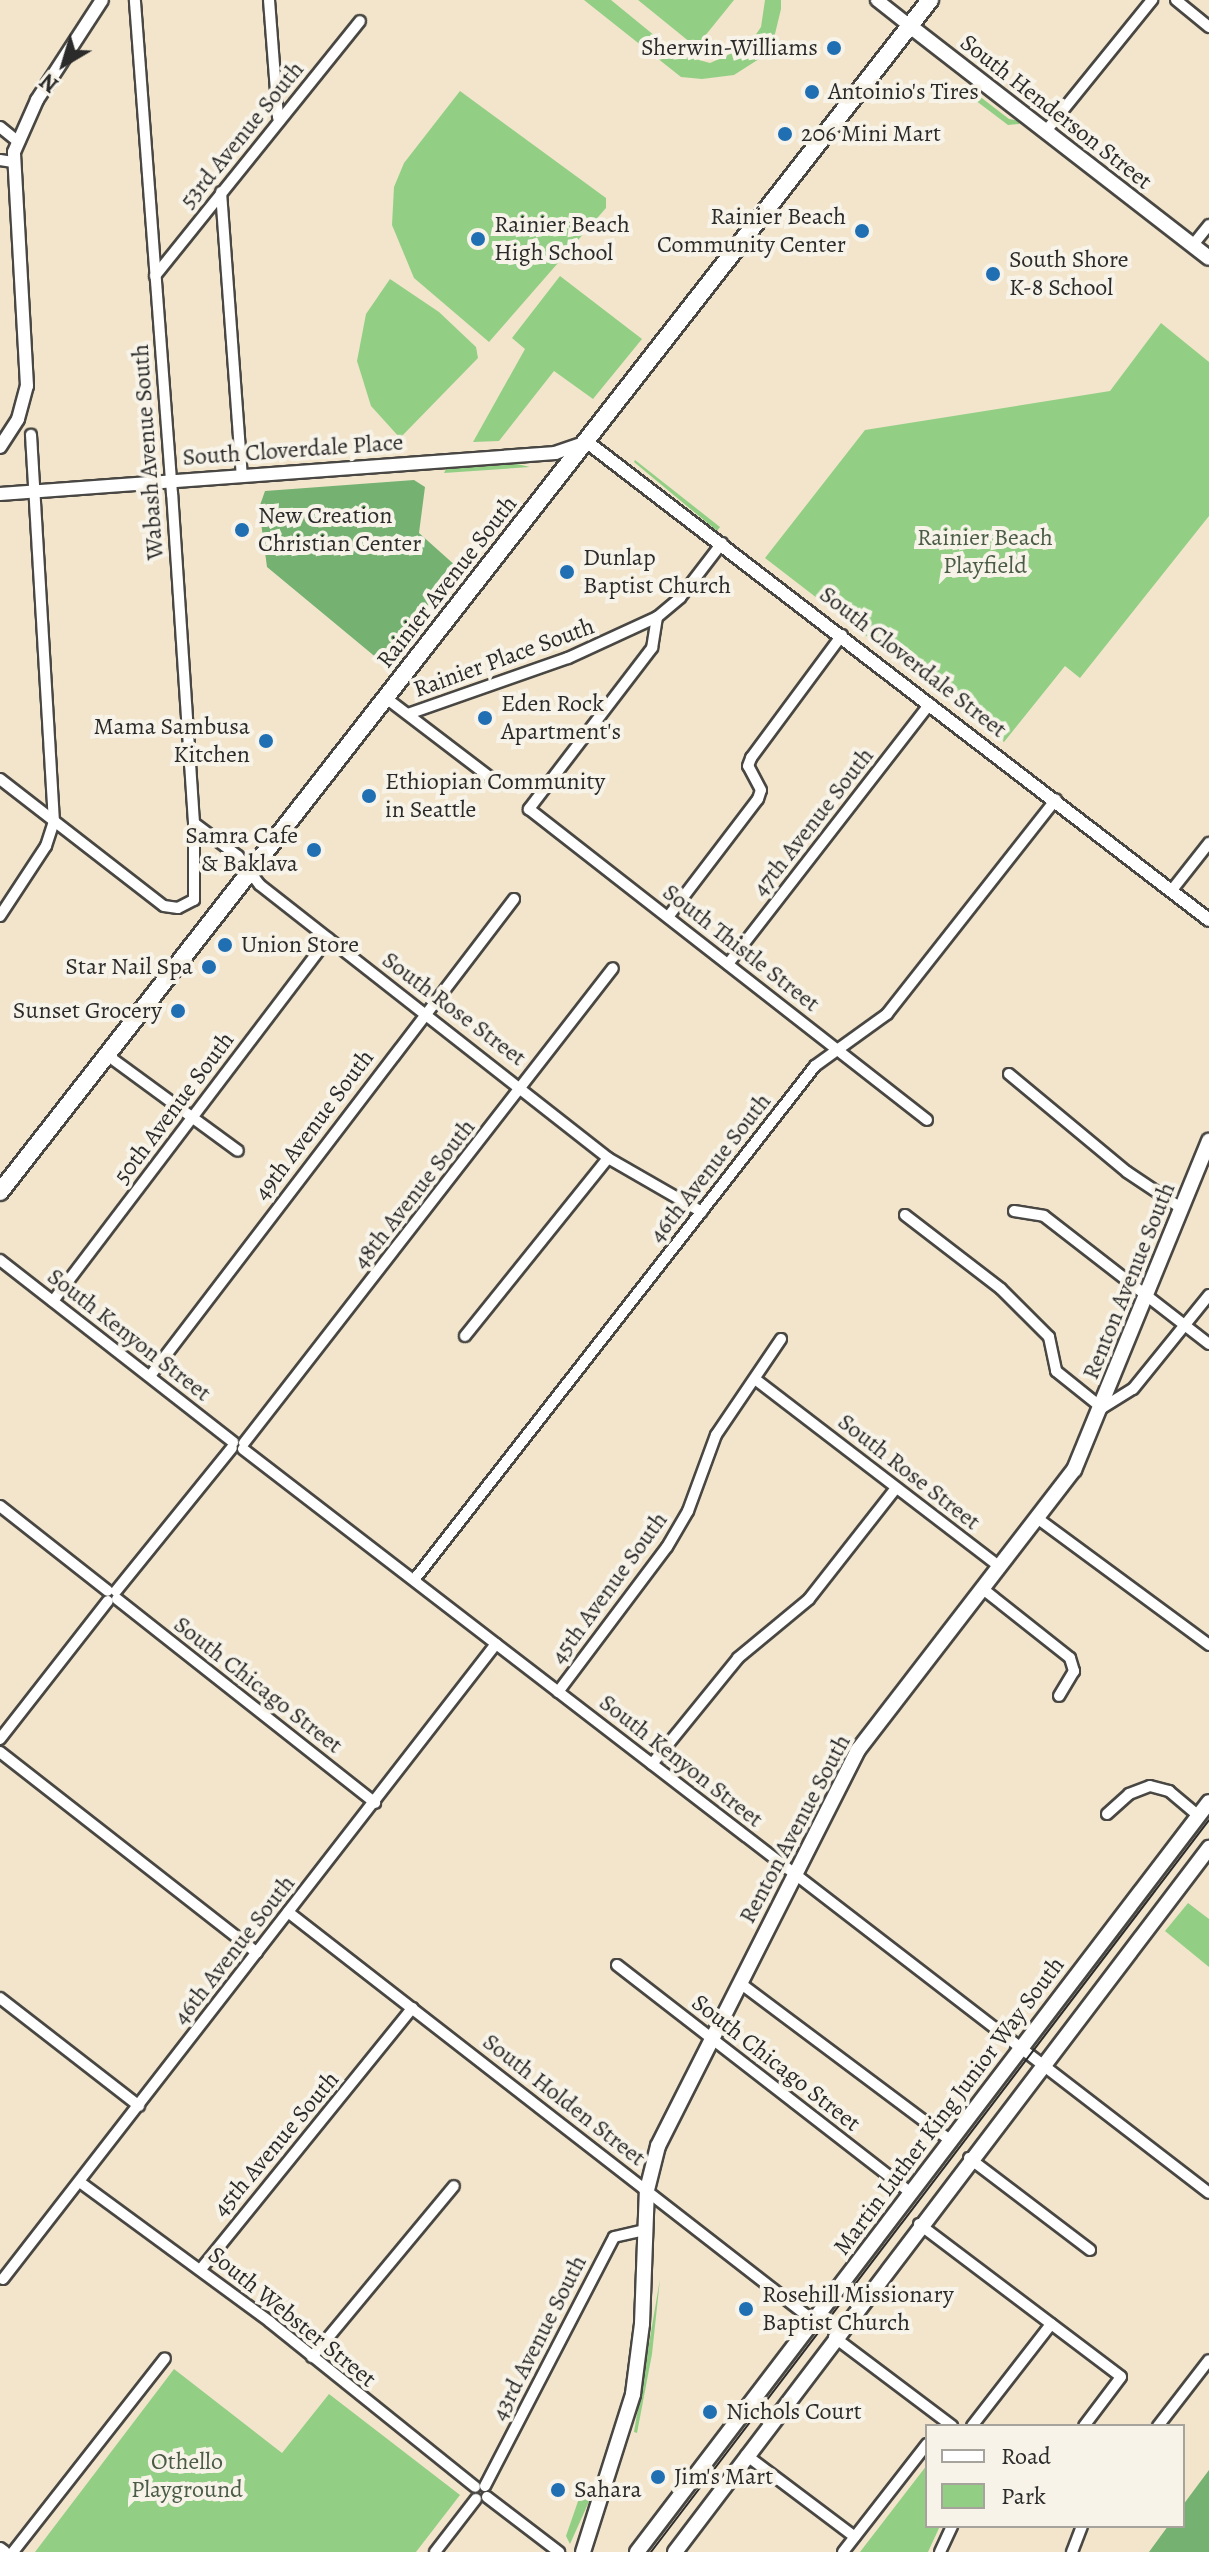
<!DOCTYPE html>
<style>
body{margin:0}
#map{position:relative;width:1209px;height:2552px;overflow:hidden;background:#f2e5cc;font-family:Alegreya,serif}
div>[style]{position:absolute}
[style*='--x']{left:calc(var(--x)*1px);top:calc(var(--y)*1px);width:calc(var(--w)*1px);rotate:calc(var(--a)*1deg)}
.green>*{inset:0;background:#92cf85}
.forest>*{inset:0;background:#75b272}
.roads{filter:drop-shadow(2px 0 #494743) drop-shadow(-2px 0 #494743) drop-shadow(0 2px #494743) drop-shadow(0 -2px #494743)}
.minor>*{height:10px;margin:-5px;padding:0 5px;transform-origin:5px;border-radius:5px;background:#fff}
.tertiary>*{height:12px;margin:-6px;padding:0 6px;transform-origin:6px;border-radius:6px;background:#fff}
.secondary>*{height:14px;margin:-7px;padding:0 7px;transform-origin:7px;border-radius:7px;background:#fff}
.primary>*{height:16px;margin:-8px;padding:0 8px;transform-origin:8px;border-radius:8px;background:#fff}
.tram>*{height:2px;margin:-1px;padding:0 1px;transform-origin:1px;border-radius:1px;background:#2b2b2b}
.dots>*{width:22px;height:22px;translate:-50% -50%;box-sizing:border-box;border:4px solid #f7f3e8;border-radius:50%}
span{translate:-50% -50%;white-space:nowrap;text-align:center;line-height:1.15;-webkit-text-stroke:8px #f7f3e8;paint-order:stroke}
.poi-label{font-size:24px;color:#2b2b2b}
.right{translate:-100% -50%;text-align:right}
.left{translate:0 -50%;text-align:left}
.street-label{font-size:24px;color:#2b2b2b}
.park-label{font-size:24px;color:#4a5c46}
.legend{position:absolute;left:925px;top:2424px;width:260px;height:104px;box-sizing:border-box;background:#f7f3e8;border:2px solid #a5a39c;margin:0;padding:10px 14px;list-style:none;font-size:24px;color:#2b2b2b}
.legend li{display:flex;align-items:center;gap:16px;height:40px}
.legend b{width:40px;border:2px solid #a5a39c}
.north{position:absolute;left:24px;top:24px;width:80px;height:80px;-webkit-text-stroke:6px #f7f3e8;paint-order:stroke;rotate:218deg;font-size:22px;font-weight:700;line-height:32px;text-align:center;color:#2b2b2b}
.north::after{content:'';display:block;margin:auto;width:28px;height:36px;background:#2b2b2b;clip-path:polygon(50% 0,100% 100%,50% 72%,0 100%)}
</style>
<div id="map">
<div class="green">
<i style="clip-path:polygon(584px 0,611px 0,677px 54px,710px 63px,748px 46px,761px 27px,765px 0,781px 0,781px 9px,774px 38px,759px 59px,734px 75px,702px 79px,681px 77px)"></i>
<i style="clip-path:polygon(638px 0,734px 0,696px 47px)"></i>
<i style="clip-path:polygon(460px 91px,606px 198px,606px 208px,489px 342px,414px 278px,392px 225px,394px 187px,404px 163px)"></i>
<i style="clip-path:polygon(974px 92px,1009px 119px,1021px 121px,1019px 124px,1008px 125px,971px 97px)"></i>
<i style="clip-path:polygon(560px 276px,642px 339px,593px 399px,554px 371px,499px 441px,473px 442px,525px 349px,512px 338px)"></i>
<i style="clip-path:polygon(390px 279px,439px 312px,476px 347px,478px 358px,400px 438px,371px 406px,357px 361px,366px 314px)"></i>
<i style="clip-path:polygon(1161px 323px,1209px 362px,1209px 516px,1080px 678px,1065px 666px,1004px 742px,765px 558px,865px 430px,1110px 391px)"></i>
<i style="clip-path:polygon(635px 460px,720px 527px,717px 531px,634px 462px)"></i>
<i style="clip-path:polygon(517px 464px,530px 467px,444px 473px,446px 469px)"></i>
<i style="clip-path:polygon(1188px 1903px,1209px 1919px,1209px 1967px,1165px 1931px)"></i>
<i style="clip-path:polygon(660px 2279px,652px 2354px,637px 2433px,634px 2432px)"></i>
<i style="clip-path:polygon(174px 2369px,282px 2453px,329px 2394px,460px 2495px,416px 2552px,35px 2552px)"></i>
<i style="clip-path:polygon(927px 2465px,927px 2526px,940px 2526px,928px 2552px,860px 2552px)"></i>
<i style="clip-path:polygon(585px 2481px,596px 2486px,570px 2544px,566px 2536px)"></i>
</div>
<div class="forest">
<i style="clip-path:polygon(414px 480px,425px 487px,419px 533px,457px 567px,384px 664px,267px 567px,259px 508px,265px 491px)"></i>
<i style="clip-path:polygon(1209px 2470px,1209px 2552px,1149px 2552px,1168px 2526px,1183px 2526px,1183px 2505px)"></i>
</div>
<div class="roads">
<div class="minor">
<i style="--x:269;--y:0;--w:118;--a:85.6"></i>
<i style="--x:1176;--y:0;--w:43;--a:39.3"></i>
<i style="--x:0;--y:127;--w:22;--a:39"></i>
<i style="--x:1046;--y:131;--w:169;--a:-51"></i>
<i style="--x:0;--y:160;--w:13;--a:9"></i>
<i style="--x:221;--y:192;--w:285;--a:85.8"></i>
<i style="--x:1192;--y:246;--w:27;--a:-51"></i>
<i style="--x:155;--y:276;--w:327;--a:-51.2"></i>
<i style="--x:722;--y:543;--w:69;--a:127.4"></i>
<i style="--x:680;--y:598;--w:30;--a:140"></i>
<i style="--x:657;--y:617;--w:31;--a:99"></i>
<i style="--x:652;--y:648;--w:203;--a:127.4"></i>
<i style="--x:529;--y:809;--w:505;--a:38"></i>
<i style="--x:386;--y:698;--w:143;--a:37.3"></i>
<i style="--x:408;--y:714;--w:170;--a:-19.3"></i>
<i style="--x:568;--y:658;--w:98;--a:-24.7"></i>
<i style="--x:0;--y:779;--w:207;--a:37.8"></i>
<i style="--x:164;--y:906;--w:14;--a:8"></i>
<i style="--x:178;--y:908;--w:18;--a:-27"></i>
<i style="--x:194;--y:900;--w:77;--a:-90"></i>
<i style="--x:194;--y:823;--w:330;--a:-93.8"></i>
<i style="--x:172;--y:494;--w:495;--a:-94.3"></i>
<i style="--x:194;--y:823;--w:55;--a:36.9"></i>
<i style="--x:238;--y:856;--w:36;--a:53"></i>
<i style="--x:260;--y:885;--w:442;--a:38.1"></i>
<i style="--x:608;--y:1158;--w:108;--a:29.9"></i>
<i style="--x:1172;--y:890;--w:60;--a:-51.8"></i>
<i style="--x:0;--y:916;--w:84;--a:-56.7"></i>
<i style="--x:46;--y:846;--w:25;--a:-72"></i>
<i style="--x:54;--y:822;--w:388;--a:-93.4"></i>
<i style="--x:668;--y:917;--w:148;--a:-52.7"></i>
<i style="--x:758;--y:799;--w:9;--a:-72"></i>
<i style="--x:761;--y:790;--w:27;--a:-118"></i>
<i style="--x:748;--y:766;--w:9;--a:-69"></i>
<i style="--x:751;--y:758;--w:153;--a:-53.5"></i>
<i style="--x:728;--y:964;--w:329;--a:-52.2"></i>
<i style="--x:107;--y:1055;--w:162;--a:36.2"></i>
<i style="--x:1009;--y:1074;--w:153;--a:39.7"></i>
<i style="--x:1127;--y:1172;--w:65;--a:33.7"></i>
<i style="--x:1014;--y:1211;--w:30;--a:9"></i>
<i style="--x:1044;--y:1216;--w:209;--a:37.8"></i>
<i style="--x:905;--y:1215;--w:121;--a:37.6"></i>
<i style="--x:1001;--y:1289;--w:68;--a:45"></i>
<i style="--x:1049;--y:1337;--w:35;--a:78"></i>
<i style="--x:1056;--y:1371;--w:59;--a:38.8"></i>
<i style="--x:1102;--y:1408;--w:36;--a:-32"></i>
<i style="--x:1133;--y:1389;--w:121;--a:-51"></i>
<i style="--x:0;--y:1260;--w:296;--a:38"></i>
<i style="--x:53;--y:1301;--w:455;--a:-52.8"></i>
<i style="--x:465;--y:1336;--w:228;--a:-51.2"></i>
<i style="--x:150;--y:1376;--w:600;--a:-52.65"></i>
<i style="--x:755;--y:1379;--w:309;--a:37.5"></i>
<i style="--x:244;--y:1443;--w:601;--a:-52.16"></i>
<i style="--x:243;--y:1449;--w:1219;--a:37.6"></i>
<i style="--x:0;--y:1506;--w:137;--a:38.2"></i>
<i style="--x:1037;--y:1518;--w:214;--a:36.4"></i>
<i style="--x:414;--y:1580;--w:652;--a:-52.04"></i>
<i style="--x:815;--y:1066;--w:89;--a:-35.8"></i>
<i style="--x:887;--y:1014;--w:273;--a:-51.8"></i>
<i style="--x:983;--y:1589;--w:111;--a:38.4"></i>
<i style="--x:1070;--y:1658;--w:14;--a:73"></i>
<i style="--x:1074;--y:1671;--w:29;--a:121"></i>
<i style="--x:116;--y:1591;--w:184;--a:-51"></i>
<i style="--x:117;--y:1599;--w:329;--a:38.3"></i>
<i style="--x:558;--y:1692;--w:181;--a:-53.1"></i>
<i style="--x:667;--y:1547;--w:42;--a:-59.7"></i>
<i style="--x:688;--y:1511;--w:81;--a:-69.8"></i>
<i style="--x:716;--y:1435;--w:116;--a:-55.9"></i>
<i style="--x:0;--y:1739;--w:175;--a:-52"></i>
<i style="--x:0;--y:1752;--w:326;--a:38"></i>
<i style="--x:652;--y:1764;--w:136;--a:-50.9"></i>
<i style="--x:738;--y:1658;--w:92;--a:-39.7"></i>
<i style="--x:809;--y:1599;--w:141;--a:-51.9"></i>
<i style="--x:1107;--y:1814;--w:30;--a:-42"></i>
<i style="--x:1129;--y:1794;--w:22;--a:-21"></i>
<i style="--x:1150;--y:1786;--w:20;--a:15"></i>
<i style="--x:1169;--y:1791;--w:39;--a:40"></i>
<i style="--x:288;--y:1912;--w:666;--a:37.87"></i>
<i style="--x:617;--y:1965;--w:371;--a:37.8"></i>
<i style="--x:740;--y:1983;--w:264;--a:36.8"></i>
<i style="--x:0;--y:1998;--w:176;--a:37.8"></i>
<i style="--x:969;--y:2158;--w:152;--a:37.2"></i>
<i style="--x:81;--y:2183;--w:235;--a:36.3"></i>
<i style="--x:270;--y:2322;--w:263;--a:38.8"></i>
<i style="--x:919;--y:2224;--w:253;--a:37.1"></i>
<i style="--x:1121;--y:2377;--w:61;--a:127.1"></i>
<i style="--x:201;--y:2269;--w:336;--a:-51"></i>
<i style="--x:3;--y:2279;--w:804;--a:-52.18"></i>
<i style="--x:834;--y:2337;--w:148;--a:37"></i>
<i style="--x:312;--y:2357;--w:222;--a:-50.3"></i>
<i style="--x:972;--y:2426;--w:129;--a:-52.2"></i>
<i style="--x:1158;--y:2426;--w:83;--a:-52.3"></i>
<i style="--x:746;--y:2455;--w:136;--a:37"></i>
<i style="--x:485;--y:2486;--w:280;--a:-62.6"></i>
<i style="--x:614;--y:2237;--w:31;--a:-13"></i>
<i style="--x:487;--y:2497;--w:91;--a:37.4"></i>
<i style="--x:13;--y:2552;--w:246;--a:-51.9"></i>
<i style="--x:435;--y:2552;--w:67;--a:-52.3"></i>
<i style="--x:843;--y:2552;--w:137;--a:-52.1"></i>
<i style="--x:940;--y:2552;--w:29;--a:-65"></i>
<i style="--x:1072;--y:2552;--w:28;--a:-69"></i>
</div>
<div class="tertiary">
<i style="--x:877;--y:0;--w:42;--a:38.2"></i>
<i style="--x:0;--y:447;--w:33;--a:-57"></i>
<i style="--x:18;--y:419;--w:34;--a:-75"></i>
<i style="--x:27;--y:386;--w:234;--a:-93.2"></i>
<i style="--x:14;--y:152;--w:57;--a:-66.1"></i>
<i style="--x:37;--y:100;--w:119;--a:-57"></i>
<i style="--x:0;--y:494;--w:557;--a:-4.22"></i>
<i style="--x:555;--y:453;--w:34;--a:-19"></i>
<i style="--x:587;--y:442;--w:784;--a:37.54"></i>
<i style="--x:0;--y:2549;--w:5;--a:37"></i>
</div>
<div class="secondary">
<i style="--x:910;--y:26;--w:378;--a:37.8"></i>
<i style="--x:583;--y:2552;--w:166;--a:-72.4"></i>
<i style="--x:633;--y:2394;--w:71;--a:-82.7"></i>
<i style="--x:642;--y:2324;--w:134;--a:-87.9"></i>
<i style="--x:647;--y:2190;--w:45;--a:-76"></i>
<i style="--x:658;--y:2146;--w:444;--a:-63.2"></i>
<i style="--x:858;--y:1750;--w:354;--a:-52.4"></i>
<i style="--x:1074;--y:1470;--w:356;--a:-67.7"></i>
<i style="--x:637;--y:2552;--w:943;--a:-52.67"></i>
<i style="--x:675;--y:2552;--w:884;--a:-52.82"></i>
</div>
<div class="primary">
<i style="--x:0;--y:1192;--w:1512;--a:-52.04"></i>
</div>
</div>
<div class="tram">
<i style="--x:651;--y:2552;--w:920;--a:-52.68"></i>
</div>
<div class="dots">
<i style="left:834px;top:48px;background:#1f6fb2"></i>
<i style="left:812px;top:92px;background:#1f6fb2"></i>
<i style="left:785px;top:134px;background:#1f6fb2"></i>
<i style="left:862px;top:231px;background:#1f6fb2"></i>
<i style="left:478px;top:239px;background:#1f6fb2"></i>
<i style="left:993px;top:274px;background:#1f6fb2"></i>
<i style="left:242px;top:530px;background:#1f6fb2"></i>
<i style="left:567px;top:572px;background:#1f6fb2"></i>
<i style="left:485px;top:718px;background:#1f6fb2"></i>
<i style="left:266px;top:741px;background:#1f6fb2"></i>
<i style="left:369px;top:796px;background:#1f6fb2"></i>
<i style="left:314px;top:850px;background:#1f6fb2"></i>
<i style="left:225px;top:945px;background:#1f6fb2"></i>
<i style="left:209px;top:967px;background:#1f6fb2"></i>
<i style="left:178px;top:1011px;background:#1f6fb2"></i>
<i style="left:746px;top:2309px;background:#1f6fb2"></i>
<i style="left:710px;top:2412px;background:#1f6fb2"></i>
<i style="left:658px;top:2477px;background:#1f6fb2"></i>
<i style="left:558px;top:2490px;background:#1f6fb2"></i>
</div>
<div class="poi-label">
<span class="right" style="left:818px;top:48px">Sherwin-Williams</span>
<span class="left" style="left:828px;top:92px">Antoinio's Tires</span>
<span class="left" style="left:801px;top:134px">206 Mini Mart</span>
<span class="right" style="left:846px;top:231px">Rainier Beach<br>Community Center</span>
<span class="left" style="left:494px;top:239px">Rainier Beach<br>High School</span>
<span class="left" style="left:1009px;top:274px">South Shore<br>K-8 School</span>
<span class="left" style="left:258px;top:530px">New Creation<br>Christian Center</span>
<span class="left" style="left:583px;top:572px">Dunlap<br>Baptist Church</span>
<span class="left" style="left:501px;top:718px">Eden Rock<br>Apartment's</span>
<span class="right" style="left:250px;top:741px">Mama Sambusa<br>Kitchen</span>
<span class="left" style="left:385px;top:796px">Ethiopian Community<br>in Seattle</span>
<span class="right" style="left:298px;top:850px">Samra Cafe<br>&amp; Baklava</span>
<span class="left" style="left:241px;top:945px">Union Store</span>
<span class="right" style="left:193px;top:967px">Star Nail Spa</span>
<span class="right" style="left:162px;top:1011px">Sunset Grocery</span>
<span class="left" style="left:762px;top:2309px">Rosehill Missionary<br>Baptist Church</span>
<span class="left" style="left:726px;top:2412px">Nichols Court</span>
<span class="left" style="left:674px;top:2477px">Jim's Mart</span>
<span class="left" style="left:574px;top:2490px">Sahara</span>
</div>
<div class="street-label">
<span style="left:1056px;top:112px;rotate:38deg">South Henderson Street</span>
<span style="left:242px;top:135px;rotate:-51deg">53rd Avenue South</span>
<span style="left:293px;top:450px;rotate:-4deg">South Cloverdale Place</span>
<span style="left:148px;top:452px;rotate:-94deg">Wabash Avenue South</span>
<span style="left:447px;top:582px;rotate:-52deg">Rainier Avenue South</span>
<span style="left:504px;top:658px;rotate:-20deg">Rainier Place South</span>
<span style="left:913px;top:662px;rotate:38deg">South Cloverdale Street</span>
<span style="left:813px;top:822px;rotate:-52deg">47th Avenue South</span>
<span style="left:741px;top:948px;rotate:38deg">South Thistle Street</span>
<span style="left:454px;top:1009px;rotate:37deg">South Rose Street</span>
<span style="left:174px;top:1108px;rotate:-53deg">50th Avenue South</span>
<span style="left:314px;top:1125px;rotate:-53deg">49th Avenue South</span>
<span style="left:710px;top:1168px;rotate:-52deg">46th Avenue South</span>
<span style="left:414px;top:1194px;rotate:-52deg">48th Avenue South</span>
<span style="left:1129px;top:1281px;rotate:-68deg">Renton Avenue South</span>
<span style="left:129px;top:1335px;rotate:38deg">South Kenyon Street</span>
<span style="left:909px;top:1472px;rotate:38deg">South Rose Street</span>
<span style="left:609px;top:1588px;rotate:-54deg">45th Avenue South</span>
<span style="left:258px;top:1685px;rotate:38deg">South Chicago Street</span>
<span style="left:681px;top:1761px;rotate:38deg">South Kenyon Street</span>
<span style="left:795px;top:1829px;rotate:-62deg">Renton Avenue South</span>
<span style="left:234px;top:1950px;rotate:-52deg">46th Avenue South</span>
<span style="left:776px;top:2063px;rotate:38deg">South Chicago Street</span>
<span style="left:564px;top:2100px;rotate:38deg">South Holden Street</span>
<span style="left:949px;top:2106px;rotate:-53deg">Martin Luther King Junior Way South</span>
<span style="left:276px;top:2144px;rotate:-50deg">45th Avenue South</span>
<span style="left:292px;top:2317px;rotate:39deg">South Webster Street</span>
<span style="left:539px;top:2338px;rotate:-63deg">43rd Avenue South</span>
</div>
<div class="park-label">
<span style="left:985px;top:552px">Rainier Beach<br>Playfield</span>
<span style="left:187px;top:2476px">Othello<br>Playground</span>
</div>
<ul class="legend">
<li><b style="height:10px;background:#fff"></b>Road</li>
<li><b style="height:22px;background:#92cf85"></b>Park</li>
</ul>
<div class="north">N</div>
</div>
